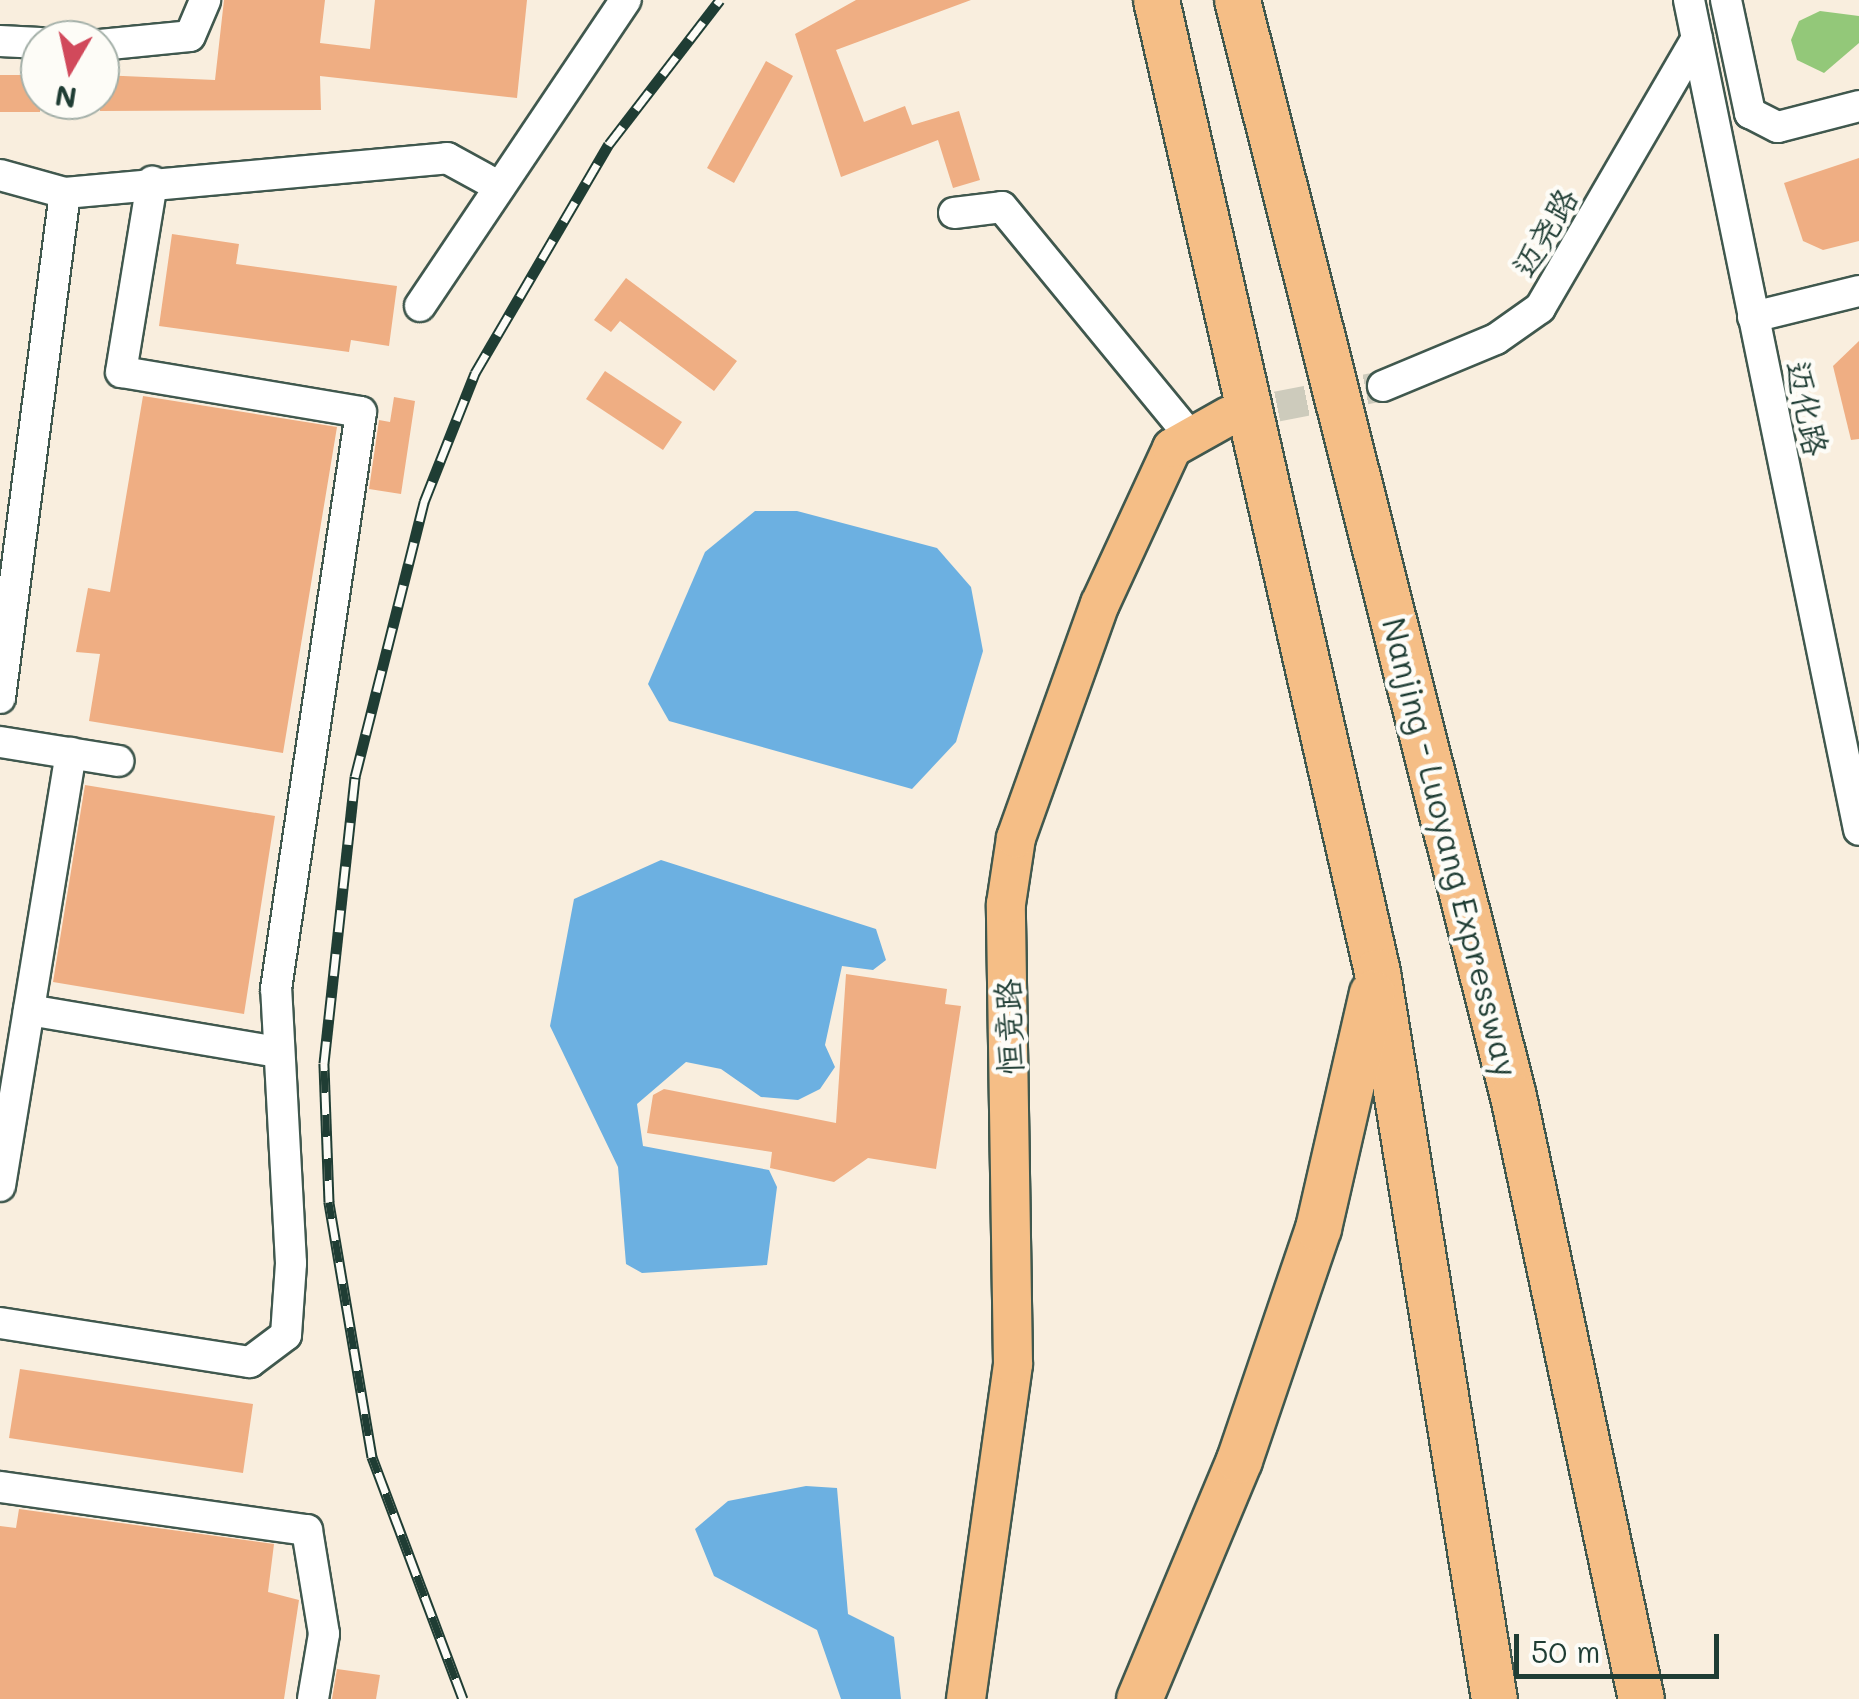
<!DOCTYPE html>
<meta charset="utf-8">
<style>
body{margin:0}
#map{position:relative;width:1859px;height:1699px;overflow:hidden;background:#f9eede;font-family:Mali,"LXGW WenKai TC",sans-serif}
div>[style]{position:absolute}
[style*='--x']{left:calc(var(--x)*1px);top:calc(var(--y)*1px);width:calc(var(--w)*1px);rotate:calc(var(--a)*1deg)}
.green>*{inset:0;background:#93c879}
.water>*{inset:0;background:#6cb0e1}
.building>*{inset:0;background:#efae83}
.minor-tunnel>*{height:30px;margin-top:-15px;transform-origin:0;background:repeating-linear-gradient(90deg,#cdcbbc 0 30px,transparent 0 45px)}
.roads{filter:drop-shadow(2px 0 #40584e) drop-shadow(-2px 0 #40584e) drop-shadow(0 2px #40584e) drop-shadow(0 -2px #40584e)}
.minor>*{height:30px;margin:-15px;padding:0 15px;transform-origin:15px;border-radius:15px;background:#fff}
.major>*{height:38px;margin:-19px;padding:0 19px;transform-origin:19px;border-radius:19px;background:#f5be86}
.highway>*{height:45px;margin:-22.5px;padding:0 22.5px;transform-origin:22.5px;border-radius:22.5px;background:#f5be86}
.rail>*{height:11px;margin-top:-5.5px;transform-origin:0;background:repeating-linear-gradient(90deg,#fdfcf7 0 22px,#1f3d34 0 44px);box-sizing:border-box;border-block:2px solid #1f3d34}
span{translate:-50% -50%;white-space:nowrap;text-align:center;line-height:1.15;-webkit-text-stroke:9px #fdfcf7;paint-order:stroke}
.street-label{font-size:32px;color:#1f3d34}
.north{position:absolute;left:20px;top:20px;width:100px;height:100px;box-sizing:border-box;background:#fdfcf7;border:2px solid #a4b0a9;border-radius:50%;rotate:189deg;font-size:28px;font-weight:700;line-height:40px;text-align:center;color:#1f3d34}
.north::after{content:'';display:block;margin:auto;width:35px;height:45px;background:#d1495b;clip-path:polygon(50% 0,100% 100%,50% 72%,0 100%)}
.scale{position:absolute;left:1514px;top:1634px;width:205px;height:45px;box-sizing:border-box;border:5px solid #1f3d34;border-top:0;padding-left:12px;font-size:30px;line-height:35px;white-space:nowrap;color:#1f3d34;-webkit-text-stroke:8px #fdfcf7;paint-order:stroke}
</style>
<div id="map">
<div class="green">
<i style="clip-path:polygon(1820px 11px,1859px 16px,1859px 43px,1824px 73px,1797px 60px,1791px 40px,1799px 21px)"></i>
</div>
<div class="water">
<i style="clip-path:polygon(755px 511px,797px 511px,937px 548px,971px 587px,983px 651px,956px 742px,912px 789px,669px 721px,648px 684px,705px 552px)"></i>
<i style="clip-path:polygon(661px 860px,876px 929px,886px 960px,873px 970px,842px 966px,825px 1045px,835px 1067px,820px 1089px,798px 1100px,761px 1097px,721px 1069px,686px 1062px,637px 1104px,643px 1146px,769px 1170px,777px 1187px,767px 1265px,642px 1273px,626px 1264px,618px 1167px,550px 1026px,574px 899px)"></i>
<i style="clip-path:polygon(806px 1486px,837px 1488px,848px 1614px,894px 1637px,901px 1699px,841px 1699px,817px 1630px,714px 1576px,695px 1529px,728px 1501px)"></i>
</div>
<div class="building">
<i style="clip-path:polygon(224px 0,325px 0,320px 43px,370px 49px,375px 0,527px 0,517px 98px,320px 76px,321px 110px,100px 111px,100px 75px,215px 80px)"></i>
<i style="clip-path:polygon(856px 0,971px 0,836px 50px,864px 122px,905px 106px,912px 125px,959px 111px,980px 180px,953px 188px,938px 140px,841px 177px,795px 34px)"></i>
<i style="clip-path:polygon(766px 61px,793px 76px,734px 183px,707px 168px)"></i>
<i style="clip-path:polygon(0 75px,40px 75px,40px 112px,0 112px)"></i>
<i style="clip-path:polygon(1859px 158px,1859px 241px,1823px 250px,1803px 241px,1784px 183px)"></i>
<i style="clip-path:polygon(172px 234px,239px 244px,236px 264px,397px 286px,389px 346px,351px 340px,349px 352px,159px 326px)"></i>
<i style="clip-path:polygon(626px 278px,737px 361px,714px 391px,620px 321px,611px 332px,594px 320px)"></i>
<i style="clip-path:polygon(1859px 341px,1859px 439px,1851px 440px,1833px 366px)"></i>
<i style="clip-path:polygon(605px 371px,682px 422px,663px 450px,586px 399px)"></i>
<i style="clip-path:polygon(143px 396px,337px 427px,283px 753px,89px 721px,100px 654px,76px 652px,88px 588px,110px 592px)"></i>
<i style="clip-path:polygon(394px 397px,415px 401px,401px 494px,369px 489px,379px 420px,390px 422px)"></i>
<i style="clip-path:polygon(85px 785px,275px 816px,244px 1014px,53px 982px)"></i>
<i style="clip-path:polygon(846px 974px,947px 989px,945px 1004px,961px 1006px,936px 1169px,868px 1158px,834px 1182px,770px 1168px,772px 1152px,647px 1133px,653px 1095px,664px 1089px,836px 1123px)"></i>
<i style="clip-path:polygon(20px 1369px,253px 1404px,243px 1473px,9px 1438px)"></i>
<i style="clip-path:polygon(19px 1509px,274px 1544px,268px 1592px,299px 1600px,284px 1699px,0 1699px,0 1526px,16px 1528px)"></i>
<i style="clip-path:polygon(337px 1669px,380px 1675px,376px 1699px,332px 1699px)"></i>
</div>
<div class="minor-tunnel">
<i style="--x:1233;--y:415;--w:153;--a:-10.9"></i>
</div>
<div class="roads">
<div class="minor">
<i style="--x:1689;--y:0;--w:847;--a:78.42"></i>
<i style="--x:1726;--y:0;--w:116;--a:78"></i>
<i style="--x:1750;--y:113;--w:31;--a:27"></i>
<i style="--x:1778;--y:127;--w:84;--a:-14.5"></i>
<i style="--x:0;--y:41;--w:40;--a:2.9"></i>
<i style="--x:100;--y:45;--w:90;--a:-5.7"></i>
<i style="--x:190;--y:36;--w:39;--a:-67"></i>
<i style="--x:0;--y:175;--w:67;--a:15.5"></i>
<i style="--x:65;--y:193;--w:384;--a:-5.2"></i>
<i style="--x:447;--y:158;--w:60;--a:28.7"></i>
<i style="--x:954;--y:213;--w:48;--a:-7.1"></i>
<i style="--x:1002;--y:207;--w:298;--a:50.6"></i>
<i style="--x:420;--y:306;--w:369;--a:-56.1"></i>
<i style="--x:1753;--y:317;--w:109;--a:-13.8"></i>
<i style="--x:1383;--y:386;--w:122;--a:-22.6"></i>
<i style="--x:1496;--y:339;--w:54;--a:-35.2"></i>
<i style="--x:1540;--y:308;--w:312;--a:-59.8"></i>
<i style="--x:0;--y:698;--w:509;--a:-82.67"></i>
<i style="--x:0;--y:742;--w:120;--a:9.1"></i>
<i style="--x:29;--y:1010;--w:252;--a:9.6"></i>
<i style="--x:0;--y:1186;--w:439;--a:-80.7"></i>
<i style="--x:0;--y:1323;--w:253;--a:8.9"></i>
<i style="--x:250;--y:1362;--w:45;--a:-36.9"></i>
<i style="--x:286;--y:1335;--w:72;--a:-86"></i>
<i style="--x:291;--y:1263;--w:274;--a:-93.1"></i>
<i style="--x:276;--y:989;--w:583;--a:-81.62"></i>
<i style="--x:361;--y:412;--w:243;--a:-170.5"></i>
<i style="--x:121;--y:372;--w:193;--a:-80.7"></i>
<i style="--x:0;--y:1487;--w:310;--a:8"></i>
<i style="--x:307;--y:1530;--w:105;--a:80.7"></i>
<i style="--x:324;--y:1634;--w:66;--a:99.6"></i>
</div>
<div class="major">
<i style="--x:966;--y:1699;--w:338;--a:-82"></i>
<i style="--x:1013;--y:1364;--w:460;--a:-90.9"></i>
<i style="--x:1006;--y:904;--w:67;--a:-81.4"></i>
<i style="--x:1016;--y:838;--w:249;--a:-70.3"></i>
<i style="--x:1100;--y:604;--w:172;--a:-65.2"></i>
<i style="--x:1172;--y:448;--w:65;--a:-29.3"></i>
</div>
<div class="highway">
<i style="--x:1156;--y:0;--w:997;--a:77.19"></i>
<i style="--x:1377;--y:972;--w:736;--a:80.86"></i>
<i style="--x:1237;--y:0;--w:1130;--a:75.87"></i>
<i style="--x:1513;--y:1096;--w:616;--a:78.02"></i>
<i style="--x:1139;--y:1699;--w:259;--a:-67.3"></i>
<i style="--x:1239;--y:1460;--w:245;--a:-71.2"></i>
<i style="--x:1318;--y:1228;--w:241;--a:-77.1"></i>
</div>
</div>
<div class="rail">
<i style="--x:463;--y:1699;--w:259;--a:-110.6"></i>
<i style="--x:372;--y:1457;--w:259;--a:-99.6"></i>
<i style="--x:329;--y:1202;--w:139;--a:-92.1"></i>
<i style="--x:324;--y:1063;--w:288;--a:-83.8"></i>
<i style="--x:355;--y:777;--w:284;--a:-75.9"></i>
<i style="--x:424;--y:502;--w:139;--a:-68.4"></i>
<i style="--x:475;--y:373;--w:265;--a:-59.7"></i>
<i style="--x:609;--y:144;--w:182;--a:-52.4"></i>
</div>
<div class="street-label">
<span style="left:1544px;top:232px;rotate:-60deg">迈尧路</span>
<span style="left:1808px;top:408px;rotate:78deg">迈化路</span>
<span style="left:1451px;top:847px;rotate:76deg">Nanjing - Luoyang Expressway</span>
<span style="left:1008px;top:1027px;rotate:-92deg">恒竞路</span>
</div>
<div class="north">N</div>
<div class="scale">50 m</div>
</div>
